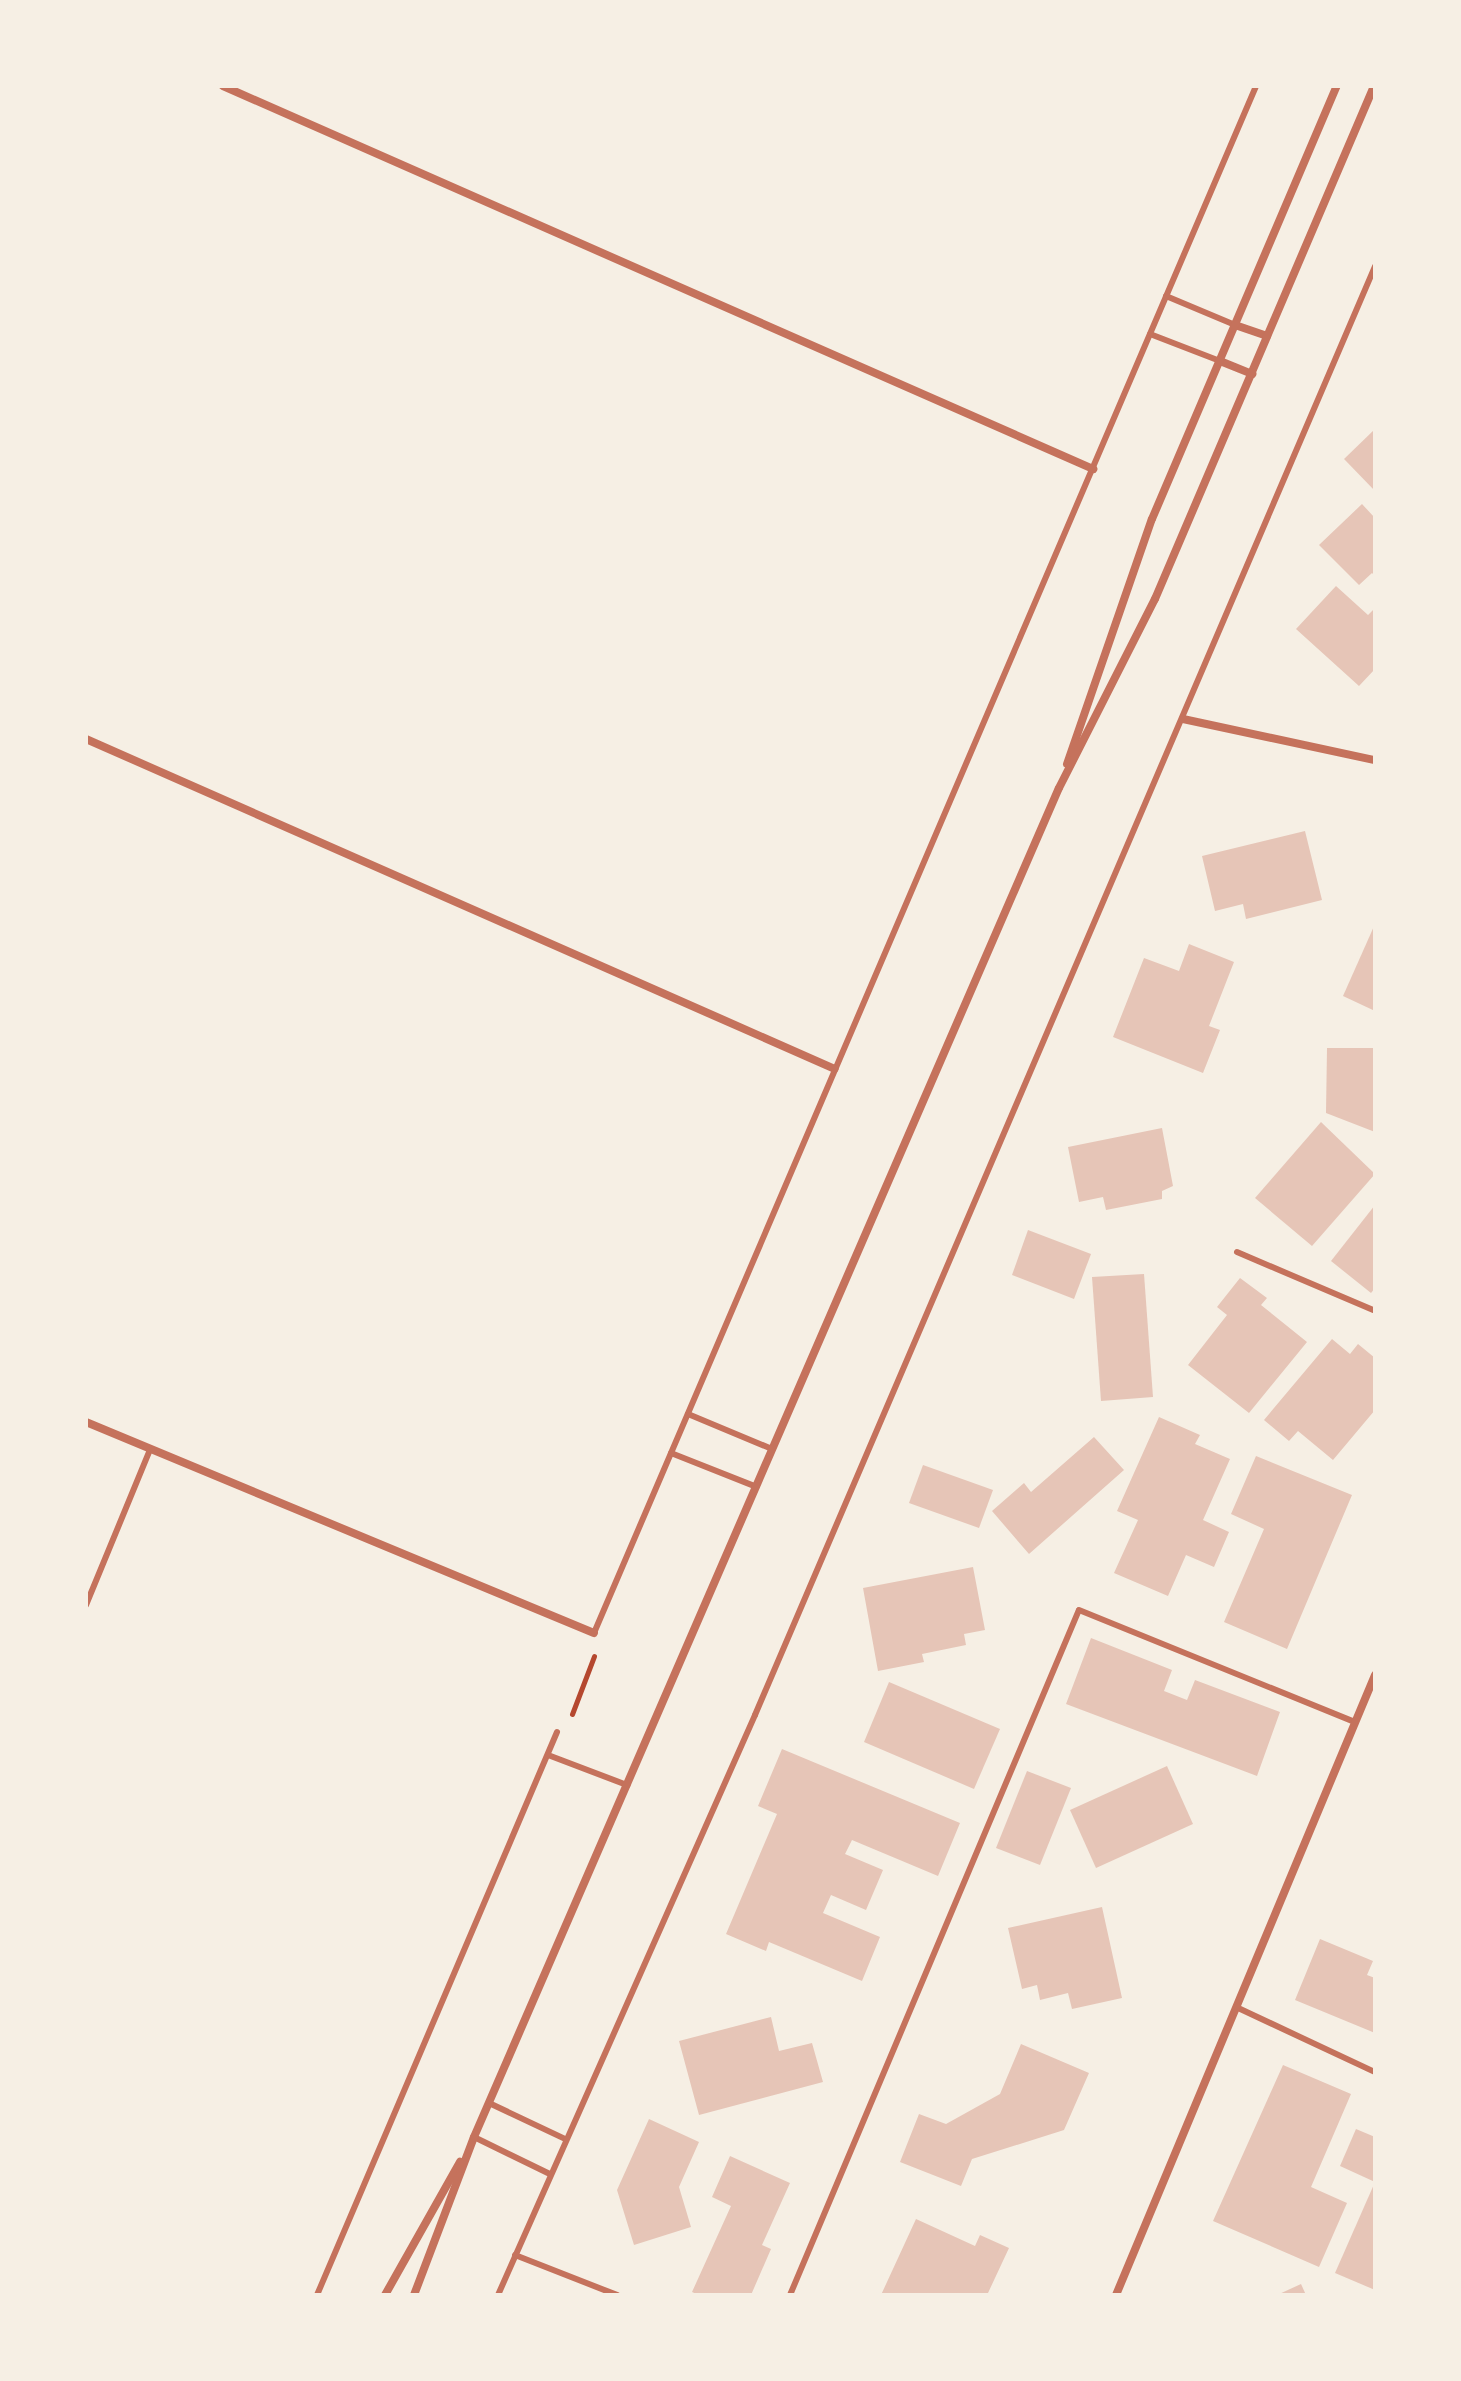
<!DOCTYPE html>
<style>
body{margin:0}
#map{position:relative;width:1461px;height:2381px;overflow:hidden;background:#f6efe4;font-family:"Titillium Web",sans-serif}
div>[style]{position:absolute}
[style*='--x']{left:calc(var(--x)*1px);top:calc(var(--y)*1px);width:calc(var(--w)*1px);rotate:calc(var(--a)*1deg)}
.building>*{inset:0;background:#e6c5b7}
.path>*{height:5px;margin:-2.5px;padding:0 2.5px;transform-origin:2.5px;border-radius:2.5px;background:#b5482f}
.service>*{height:6px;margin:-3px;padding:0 3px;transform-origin:3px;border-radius:3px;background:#c5725c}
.minor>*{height:8px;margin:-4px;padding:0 4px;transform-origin:4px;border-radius:4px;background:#c5725c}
span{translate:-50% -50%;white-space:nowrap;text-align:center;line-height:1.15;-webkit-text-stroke:7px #f6efe4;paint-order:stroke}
.frame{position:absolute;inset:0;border:88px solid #f6efe4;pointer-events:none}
</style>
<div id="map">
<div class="building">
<i style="clip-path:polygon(1375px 429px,1375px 491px,1344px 459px)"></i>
<i style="clip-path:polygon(1362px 504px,1375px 518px,1375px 576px,1372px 573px,1359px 585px,1319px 545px)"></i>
<i style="clip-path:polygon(1336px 586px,1368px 615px,1375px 608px,1375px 669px,1359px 686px,1296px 629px)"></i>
<i style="clip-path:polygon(1305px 831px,1322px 900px,1246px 919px,1243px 904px,1215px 911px,1202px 856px)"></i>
<i style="clip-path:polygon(1375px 924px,1375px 1011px,1343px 996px)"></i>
<i style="clip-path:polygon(1189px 944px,1234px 962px,1209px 1026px,1220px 1030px,1203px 1073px,1113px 1037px,1144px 958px,1179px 971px)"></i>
<i style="clip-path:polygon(1327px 1048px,1375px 1048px,1375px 1132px,1326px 1113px)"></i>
<i style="clip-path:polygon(1321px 1122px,1375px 1174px,1312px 1246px,1255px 1198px)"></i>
<i style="clip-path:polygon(1162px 1128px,1173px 1186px,1162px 1191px,1162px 1199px,1106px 1210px,1103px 1197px,1079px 1202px,1068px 1147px)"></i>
<i style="clip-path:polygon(1375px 1205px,1375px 1288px,1371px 1293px,1331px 1261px)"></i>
<i style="clip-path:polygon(1028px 1230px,1091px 1254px,1074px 1299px,1012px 1275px)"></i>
<i style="clip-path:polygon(1144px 1274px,1153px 1397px,1101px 1401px,1092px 1277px)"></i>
<i style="clip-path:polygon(1240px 1278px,1267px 1298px,1261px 1305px,1307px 1342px,1249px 1413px,1188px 1365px,1227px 1315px,1217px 1307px)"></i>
<i style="clip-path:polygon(1332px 1339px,1350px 1354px,1358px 1344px,1375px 1358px,1375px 1410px,1333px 1460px,1298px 1431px,1289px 1441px,1264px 1420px)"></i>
<i style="clip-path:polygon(1159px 1417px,1200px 1435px,1195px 1444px,1230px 1459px,1203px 1520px,1229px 1532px,1214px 1567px,1186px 1555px,1168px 1596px,1114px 1573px,1138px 1520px,1117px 1511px)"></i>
<i style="clip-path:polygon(1094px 1437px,1124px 1470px,1029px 1554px,992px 1511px,1024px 1483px,1031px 1492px)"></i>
<i style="clip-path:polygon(1256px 1456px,1352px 1495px,1287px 1649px,1224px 1622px,1264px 1529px,1231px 1514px)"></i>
<i style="clip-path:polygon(923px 1465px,993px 1490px,979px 1528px,909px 1503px)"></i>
<i style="clip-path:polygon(973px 1567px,985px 1630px,964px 1634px,966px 1645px,922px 1654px,924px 1662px,878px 1671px,863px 1588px)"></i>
<i style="clip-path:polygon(1091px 1638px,1172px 1670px,1164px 1691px,1187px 1700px,1195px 1680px,1280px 1712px,1257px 1776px,1066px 1704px)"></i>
<i style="clip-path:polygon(889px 1682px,1000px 1729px,974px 1789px,864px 1742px)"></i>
<i style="clip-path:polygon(782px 1749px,960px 1823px,938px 1876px,852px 1840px,845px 1854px,883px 1870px,866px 1910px,831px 1895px,823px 1913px,880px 1937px,862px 1981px,769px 1942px,766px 1951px,726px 1934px,777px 1814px,758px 1806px)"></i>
<i style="clip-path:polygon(1167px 1766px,1193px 1824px,1096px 1868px,1070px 1810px)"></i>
<i style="clip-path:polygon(1027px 1771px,1071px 1788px,1040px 1865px,996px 1848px)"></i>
<i style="clip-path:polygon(1102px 1907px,1122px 1998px,1072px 2009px,1068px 1993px,1040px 2000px,1037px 1985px,1022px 1989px,1008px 1928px)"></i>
<i style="clip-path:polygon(1320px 1939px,1373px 1961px,1367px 1975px,1375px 1978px,1375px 2033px,1295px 2000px)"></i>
<i style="clip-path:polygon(771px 2017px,779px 2051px,812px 2043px,823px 2082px,699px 2115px,679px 2041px)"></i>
<i style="clip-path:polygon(1021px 2044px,1089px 2073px,1064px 2130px,972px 2159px,961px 2186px,900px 2162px,919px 2114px,946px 2124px,1000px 2094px)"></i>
<i style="clip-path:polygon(1283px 2065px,1351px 2094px,1311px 2187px,1347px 2203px,1319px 2267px,1213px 2221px)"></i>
<i style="clip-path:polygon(649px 2119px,699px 2142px,679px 2187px,691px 2227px,634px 2245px,617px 2190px)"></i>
<i style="clip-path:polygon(1356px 2129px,1375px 2137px,1375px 2182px,1340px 2166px)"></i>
<i style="clip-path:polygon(730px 2156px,790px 2183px,762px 2245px,771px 2249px,751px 2295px,699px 2295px,692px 2292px,731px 2206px,712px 2197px)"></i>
<i style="clip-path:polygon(1375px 2182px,1375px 2290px,1335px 2273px)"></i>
<i style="clip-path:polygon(916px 2219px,975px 2246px,980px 2235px,1009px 2248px,988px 2293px,993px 2295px,881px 2295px)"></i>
<i style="clip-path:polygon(1301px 2284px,1306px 2295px,1277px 2295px)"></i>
</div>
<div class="path">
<i style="--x:572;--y:1714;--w:62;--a:-69.2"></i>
</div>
<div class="service">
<i style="--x:1166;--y:296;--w:75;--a:22.8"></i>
<i style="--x:1150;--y:334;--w:75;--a:21.1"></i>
<i style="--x:1237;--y:1252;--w:150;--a:23.1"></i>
<i style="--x:688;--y:1414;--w:91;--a:22.6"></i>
<i style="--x:671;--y:1453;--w:92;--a:21.6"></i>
<i style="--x:86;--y:1605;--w:168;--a:-67.6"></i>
<i style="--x:594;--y:1633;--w:1683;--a:-66.83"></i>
<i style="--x:548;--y:1755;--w:85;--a:20.8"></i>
<i style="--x:1236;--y:2007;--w:153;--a:25.1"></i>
<i style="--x:489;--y:2103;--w:84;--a:25.3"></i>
<i style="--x:474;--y:2137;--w:85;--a:26"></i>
<i style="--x:515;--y:2255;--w:110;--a:21.4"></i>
<i style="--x:317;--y:2295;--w:612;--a:-66.91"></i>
<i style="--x:498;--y:2295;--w:634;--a:-66.1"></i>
<i style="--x:755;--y:1715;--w:1576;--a:-66.83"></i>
<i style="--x:790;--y:2295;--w:743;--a:-67.13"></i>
<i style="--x:1079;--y:1610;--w:298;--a:22.1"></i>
</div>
<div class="minor">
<i style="--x:223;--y:86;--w:951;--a:23.76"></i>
<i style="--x:1235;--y:325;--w:34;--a:19"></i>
<i style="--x:1220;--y:361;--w:35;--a:22"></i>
<i style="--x:1183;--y:719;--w:196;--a:12.1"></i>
<i style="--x:86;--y:739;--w:818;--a:23.78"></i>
<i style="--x:1067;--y:764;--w:259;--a:-70.9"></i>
<i style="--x:1152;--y:519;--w:471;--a:-66.9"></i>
<i style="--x:86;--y:1422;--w:550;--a:22.56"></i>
<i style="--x:385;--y:2295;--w:153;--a:-60.6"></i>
<i style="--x:414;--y:2295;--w:169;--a:-69.2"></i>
<i style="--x:474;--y:2137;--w:1470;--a:-66.56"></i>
<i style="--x:1059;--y:788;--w:212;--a:-63.1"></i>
<i style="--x:1155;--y:599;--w:558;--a:-66.88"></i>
<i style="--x:1116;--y:2295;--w:672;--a:-67.33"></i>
</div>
<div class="frame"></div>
</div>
